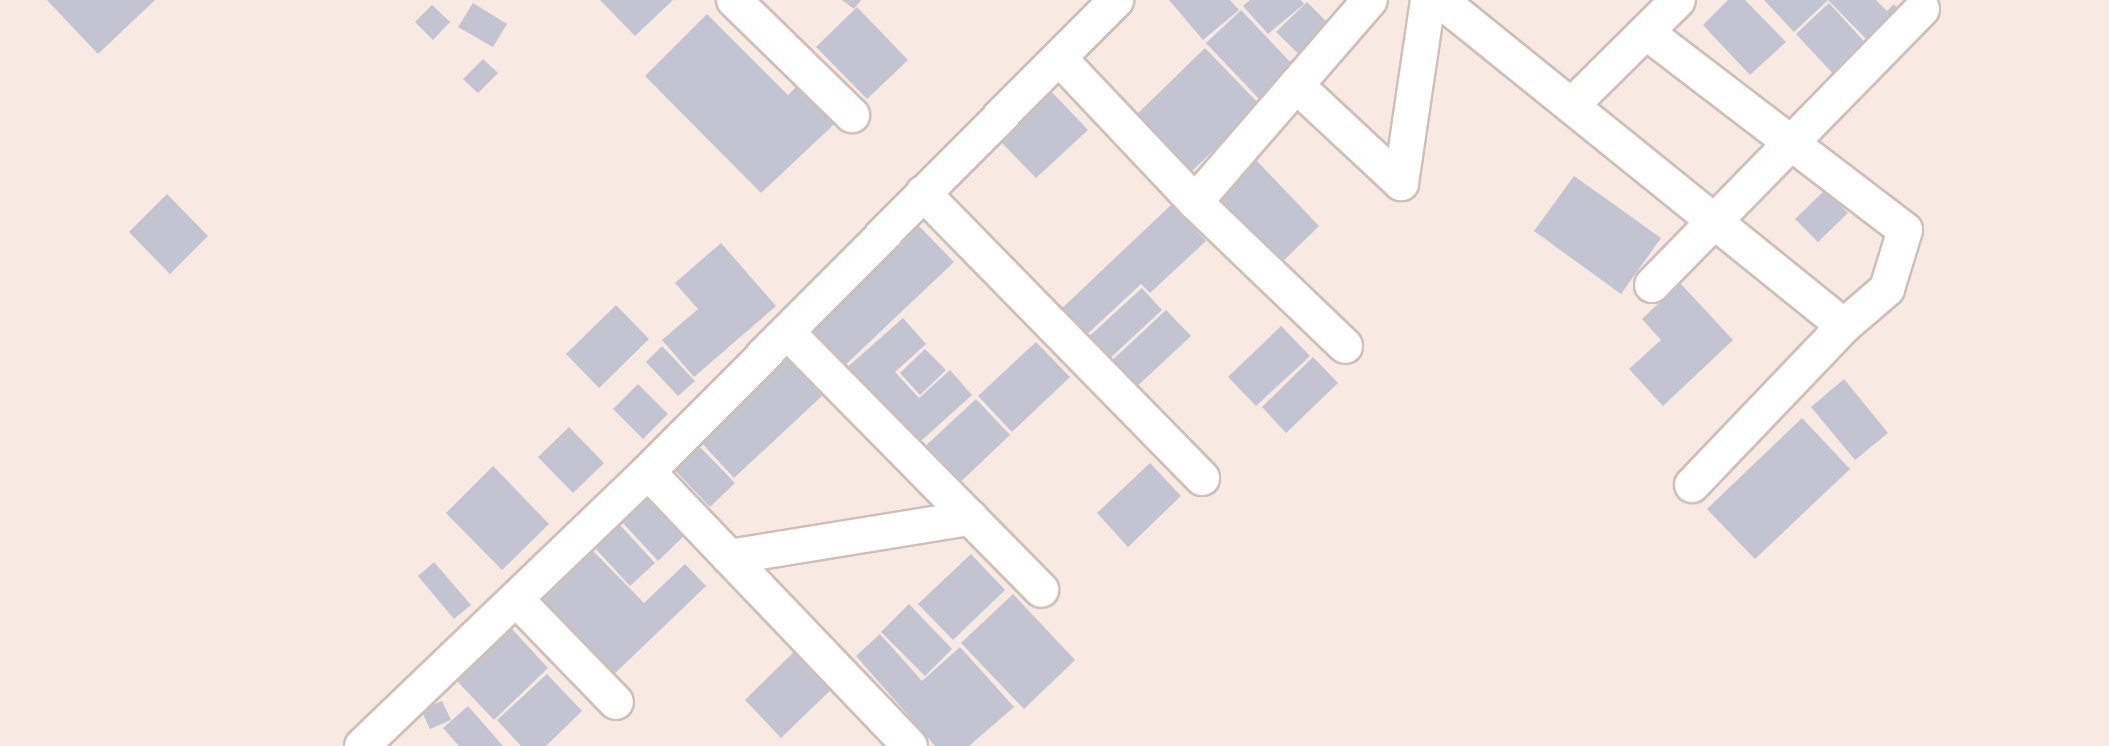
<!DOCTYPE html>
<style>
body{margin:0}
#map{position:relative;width:2109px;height:746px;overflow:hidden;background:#f9e9e3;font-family:Georgia,serif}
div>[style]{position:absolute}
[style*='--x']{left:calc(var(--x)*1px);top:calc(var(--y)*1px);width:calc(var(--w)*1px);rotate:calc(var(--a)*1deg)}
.building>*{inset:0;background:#c2c4d2}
.roads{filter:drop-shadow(2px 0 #cebfb9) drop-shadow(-2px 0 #cebfb9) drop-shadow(0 2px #cebfb9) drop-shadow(0 -2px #cebfb9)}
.street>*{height:34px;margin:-17px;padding:0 17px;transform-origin:17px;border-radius:17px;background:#fff}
span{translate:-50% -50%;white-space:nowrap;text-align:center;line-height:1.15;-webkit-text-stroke:8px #f9e9e3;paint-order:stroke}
</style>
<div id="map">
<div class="building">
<i style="clip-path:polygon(47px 0,155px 0,98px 54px)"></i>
<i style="clip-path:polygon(600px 0,673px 0,635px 36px)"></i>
<i style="clip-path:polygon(842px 0,861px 0,854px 9px)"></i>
<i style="clip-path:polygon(1169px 0,1230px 0,1239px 10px,1203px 40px)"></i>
<i style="clip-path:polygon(1250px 0,1301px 0,1304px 4px,1268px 34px,1243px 6px)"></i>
<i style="clip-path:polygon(1728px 0,1745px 0,1786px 42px,1750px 75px,1703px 25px)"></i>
<i style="clip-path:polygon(1764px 0,1828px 0,1794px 32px)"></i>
<i style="clip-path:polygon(1828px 0,1876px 0,1887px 11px,1894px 4px,1905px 16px,1874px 47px)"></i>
<i style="clip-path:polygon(1307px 2px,1335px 30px,1305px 60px,1276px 32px)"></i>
<i style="clip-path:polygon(473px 3px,507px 24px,493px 47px,458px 27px)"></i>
<i style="clip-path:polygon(1829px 3px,1871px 49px,1838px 79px,1796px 34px)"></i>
<i style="clip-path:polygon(432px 5px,450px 22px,433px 40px,415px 22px)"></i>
<i style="clip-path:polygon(857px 7px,908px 60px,867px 99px,816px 47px)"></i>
<i style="clip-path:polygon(1241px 10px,1294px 66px,1259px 99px,1206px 43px)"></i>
<i style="clip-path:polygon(707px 14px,788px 95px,805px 78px,843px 116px,761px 193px,645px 76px)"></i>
<i style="clip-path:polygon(1205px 48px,1260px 105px,1186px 177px,1131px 120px)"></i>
<i style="clip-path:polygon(483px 59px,498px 73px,478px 93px,463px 79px)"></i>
<i style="clip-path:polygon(1048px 88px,1088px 130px,1036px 178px,996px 137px)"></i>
<i style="clip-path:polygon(1254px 158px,1319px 226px,1276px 268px,1210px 200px)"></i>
<i style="clip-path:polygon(1574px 176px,1661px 238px,1621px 294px,1534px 231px)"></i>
<i style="clip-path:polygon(1825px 190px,1848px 213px,1818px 242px,1795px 219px)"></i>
<i style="clip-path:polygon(167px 194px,208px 236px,170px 274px,129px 232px)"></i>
<i style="clip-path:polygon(1171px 205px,1206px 241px,1150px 293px,1141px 284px,1081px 340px,1057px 313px)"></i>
<i style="clip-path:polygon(919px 226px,954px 262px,843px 367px,808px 330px)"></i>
<i style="clip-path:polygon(721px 243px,776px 306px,694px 377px,662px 340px,698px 309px,675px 283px)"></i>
<i style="clip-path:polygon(1680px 283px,1733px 340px,1663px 406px,1629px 369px,1661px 340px,1642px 319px)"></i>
<i style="clip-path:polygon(1142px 288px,1162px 310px,1105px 363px,1084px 341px)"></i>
<i style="clip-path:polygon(616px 305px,649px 339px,599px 388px,566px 354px)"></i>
<i style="clip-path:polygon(1166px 310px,1191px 336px,1131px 392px,1106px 366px)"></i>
<i style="clip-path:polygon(903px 318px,926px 344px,895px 372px,919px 398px,950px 370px,972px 395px,912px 449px,842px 372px)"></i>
<i style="clip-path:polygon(1281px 326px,1310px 356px,1256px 406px,1228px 377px)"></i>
<i style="clip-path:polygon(1036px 342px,1070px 377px,1012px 432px,978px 396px)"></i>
<i style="clip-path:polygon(662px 346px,695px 381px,678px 396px,646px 362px)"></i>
<i style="clip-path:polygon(925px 349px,946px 370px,920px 395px,900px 373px)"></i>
<i style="clip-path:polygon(787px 357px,822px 396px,734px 478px,698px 439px)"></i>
<i style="clip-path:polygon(1313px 357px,1338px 383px,1286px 433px,1262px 407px)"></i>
<i style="clip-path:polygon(1844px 379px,1888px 433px,1855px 460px,1811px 407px)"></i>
<i style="clip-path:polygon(638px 384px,668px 414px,643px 439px,613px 409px)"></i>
<i style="clip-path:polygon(976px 399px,1010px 435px,953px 489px,919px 452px)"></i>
<i style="clip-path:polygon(1802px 418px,1850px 469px,1755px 559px,1707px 509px)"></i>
<i style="clip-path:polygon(569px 427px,604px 463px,573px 493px,538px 457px)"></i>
<i style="clip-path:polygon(697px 444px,735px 483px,710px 507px,673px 468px)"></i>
<i style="clip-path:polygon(1150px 463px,1181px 496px,1128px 547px,1097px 513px)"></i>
<i style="clip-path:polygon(493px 466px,549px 524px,502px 570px,446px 513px)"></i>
<i style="clip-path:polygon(652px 493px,688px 532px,658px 561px,621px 521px)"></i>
<i style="clip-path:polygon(619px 524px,655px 563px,630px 586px,594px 547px)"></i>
<i style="clip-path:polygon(593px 551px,644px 603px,685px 564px,706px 586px,609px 679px,538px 605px)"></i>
<i style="clip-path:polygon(971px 554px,1005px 590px,953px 640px,918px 604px)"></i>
<i style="clip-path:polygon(434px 562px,471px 605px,454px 619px,418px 576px)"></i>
<i style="clip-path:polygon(1013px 594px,1075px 660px,1024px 709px,961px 643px)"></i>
<i style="clip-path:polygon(909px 604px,952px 649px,925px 676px,881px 632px)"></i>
<i style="clip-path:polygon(511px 628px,548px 668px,494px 720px,456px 680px)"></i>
<i style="clip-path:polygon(880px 634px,922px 681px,960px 647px,1014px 707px,969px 746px,935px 746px,856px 656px)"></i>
<i style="clip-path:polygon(801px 645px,838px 683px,781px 738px,745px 700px)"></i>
<i style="clip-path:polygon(547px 674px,582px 711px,546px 746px,521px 746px,497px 720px)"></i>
<i style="clip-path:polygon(442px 701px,451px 720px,430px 729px,421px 710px)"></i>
<i style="clip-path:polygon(468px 706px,503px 746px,459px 746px,443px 728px)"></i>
</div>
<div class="roads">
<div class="street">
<i style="--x:734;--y:0;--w:165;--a:44.3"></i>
<i style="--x:1440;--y:0;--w:519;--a:38.9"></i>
<i style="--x:1844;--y:326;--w:220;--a:133.7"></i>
<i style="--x:1646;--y:32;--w:326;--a:37.4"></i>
<i style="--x:1905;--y:230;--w:62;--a:107"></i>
<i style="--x:1887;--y:289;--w:57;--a:139.3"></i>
<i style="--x:1059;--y:58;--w:198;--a:46.6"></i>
<i style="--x:1195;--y:202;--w:208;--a:43.8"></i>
<i style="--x:1296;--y:85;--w:144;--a:43"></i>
<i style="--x:1401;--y:183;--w:185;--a:-81.6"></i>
<i style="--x:1574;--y:103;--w:146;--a:-44.7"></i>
<i style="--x:923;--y:193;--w:399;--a:45.6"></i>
<i style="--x:1195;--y:202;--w:267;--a:-49.1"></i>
<i style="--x:1652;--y:285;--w:386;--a:-45.6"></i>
<i style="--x:787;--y:332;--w:362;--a:45.4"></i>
<i style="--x:648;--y:472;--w:379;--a:46.3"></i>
<i style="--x:729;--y:557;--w:245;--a:-9.2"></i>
<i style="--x:517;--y:600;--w:142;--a:45.9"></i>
<i style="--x:362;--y:746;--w:396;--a:-43.8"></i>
<i style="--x:648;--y:472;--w:665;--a:-45.24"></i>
</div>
</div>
</div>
